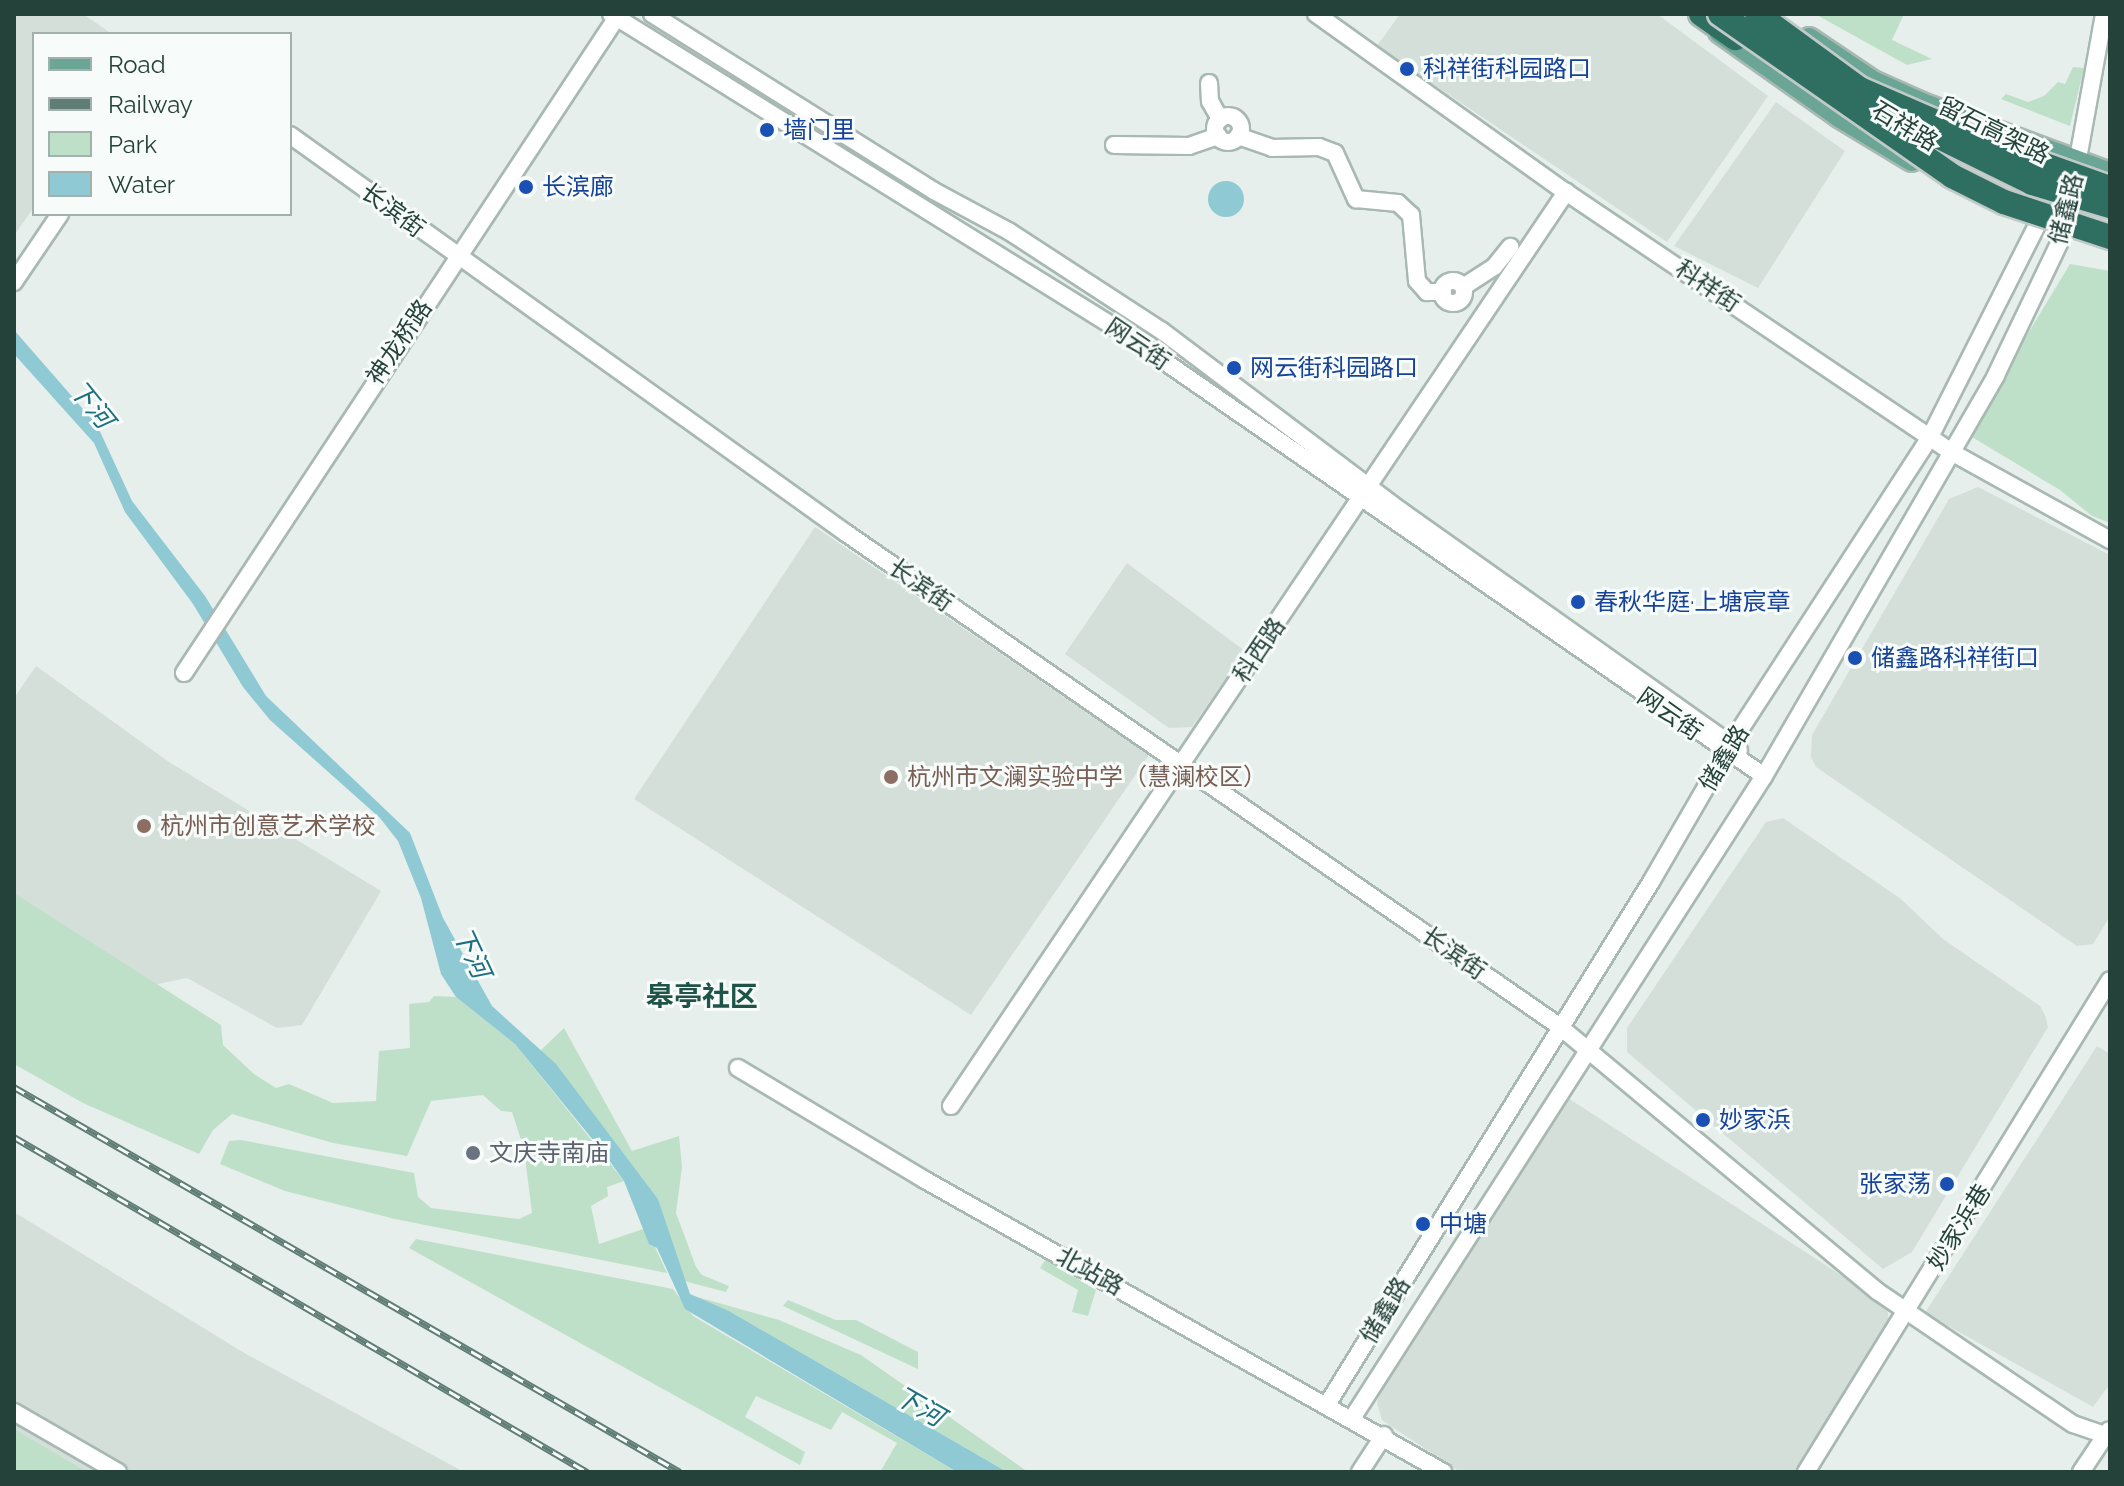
<!DOCTYPE html>
<meta charset="utf-8">
<style>
body{margin:0}
#map{position:relative;width:2124px;height:1486px;overflow:hidden;background:#e6efeb;font-family:Raleway,"Noto Sans SC",sans-serif}
div>[style]{position:absolute}
[style*='--x']{left:calc(var(--x)*1px);top:calc(var(--y)*1px);width:calc(var(--w)*1px);rotate:calc(var(--a)*1deg)}
.built>*{inset:0;background:#d4dfda}
.green>*{inset:0;background:#bfe0c8}
.water>*{inset:0;background:#8ec9d4}
.round{border-radius:50%}
.roads{filter:drop-shadow(2px 0 #a8b8b2) drop-shadow(-2px 0 #a8b8b2) drop-shadow(0 2px #a8b8b2) drop-shadow(0 -2px #a8b8b2)}
.minor>*{height:16px;margin:-8px;padding:0 8px;transform-origin:8px;border-radius:8px;background:#fff}
.minor>.ring{margin:-8px;padding:0;box-sizing:content-box;background:none;border:16px solid #fff;border-radius:50%}
.major>*{height:20px;margin:-10px;padding:0 10px;transform-origin:10px;border-radius:10px;background:#6aa596}
.highway>*{height:24px;margin:-12px;padding:0 12px;transform-origin:12px;border-radius:12px;background:#2f6f62}
.rail>*{height:7px;margin-top:-3.5px;transform-origin:0;background:repeating-linear-gradient(90deg,#f7fbf9 0 12px,#5f7d75 0 24px);box-sizing:border-box;border-block:2px solid #5f7d75}
.bridges{filter:drop-shadow(2px 0 #c2cac8) drop-shadow(-2px 0 #c2cac8) drop-shadow(0 2px #c2cac8) drop-shadow(0 -2px #c2cac8)}
.highway-bridge>*{height:24px;margin:-12px;padding:0 12px;transform-origin:12px;border-radius:12px;background:#2f6f62}
.dots>*{width:22px;height:22px;translate:-50% -50%;box-sizing:border-box;border:4px solid #f7fbf9;border-radius:50%}
span{translate:-50% -50%;white-space:nowrap;text-align:center;line-height:1.15;-webkit-text-stroke:6px #f7fbf9;paint-order:stroke}
.transit-label{font-size:24px;color:#164399}
.left{translate:0 -50%;text-align:left}
.right{translate:-100% -50%;text-align:right}
.street-label{font-size:24px;color:#24423a}
.education-label{font-size:24px;color:#785e54}
.worship-label{font-size:24px;color:#5b616d}
.water-label{font-size:26px;color:#1c6f80;font-style:italic}
.quarter-label{font-size:28px;color:#1f5548;font-weight:700}
.frame{position:absolute;inset:0;border:16px solid #24423a;pointer-events:none}
.legend{position:absolute;left:32px;top:32px;width:260px;height:184px;box-sizing:border-box;background:#f7fbf9;border:2px solid #a3b1ad;margin:0;padding:10px 14px;list-style:none;font-size:24px;color:#24423a}
.legend li{display:flex;align-items:center;gap:16px;height:40px}
.legend b{width:40px;border:2px solid #a3b1ad}
</style>
<div id="map">
<div class="built">
<i style="clip-path:polygon(14px 14px,83px 14px,112px 34px,34px 34px,34px 207px,16px 233px)"></i>
<i style="clip-path:polygon(1400px 14px,1657px 14px,1768px 96px,1667px 242px,1377px 46px)"></i>
<i style="clip-path:polygon(1776px 102px,1845px 151px,1758px 288px,1674px 246px)"></i>
<i style="clip-path:polygon(1978px 487px,2110px 555px,2110px 916px,2093px 944px,2077px 946px,1816px 767px,1811px 757px,1812px 735px,1949px 499px)"></i>
<i style="clip-path:polygon(815px 527px,1149px 755px,971px 1015px,634px 799px)"></i>
<i style="clip-path:polygon(1127px 563px,1245px 651px,1192px 727px,1169px 728px,1065px 654px)"></i>
<i style="clip-path:polygon(36px 666px,169px 762px,381px 891px,302px 1025px,277px 1028px,187px 978px,115px 993px,14px 939px,14px 698px)"></i>
<i style="clip-path:polygon(1783px 818px,1901px 899px,1943px 939px,2040px 1006px,2045px 1015px,2048px 1027px,1912px 1252px,1883px 1269px,1627px 1052px,1627px 1028px,1766px 822px)"></i>
<i style="clip-path:polygon(2097px 1046px,2110px 1054px,2110px 1384px,2093px 1407px,1925px 1313px)"></i>
<i style="clip-path:polygon(1568px 1098px,1887px 1305px,1889px 1322px,1797px 1472px,1460px 1472px,1382px 1420px,1377px 1403px,1383px 1379px,1543px 1102px)"></i>
<i style="clip-path:polygon(14px 1212px,246px 1354px,464px 1472px,14px 1472px)"></i>
</div>
<div class="green">
<i style="clip-path:polygon(1815px 14px,1904px 14px,1892px 40px,1932px 59px,1907px 65px)"></i>
<i style="clip-path:polygon(2073px 67px,2084px 68px,2070px 126px,2001px 99px,2006px 94px,2028px 102px,2044px 96px,2058px 82px,2065px 84px)"></i>
<i style="clip-path:polygon(2070px 264px,2110px 271px,2110px 523px,2092px 516px,2060px 490px,1967px 434px)"></i>
<i style="clip-path:polygon(14px 893px,221px 1025px,223px 1045px,254px 1074px,276px 1088px,289px 1084px,333px 1103px,376px 1101px,379px 1051px,410px 1048px,409px 1004px,429px 1002px,434px 996px,456px 997px,515px 1044px,624px 1181px,607px 1187px,608px 1196px,591px 1206px,599px 1244px,646px 1228px,667px 1273px,395px 1219px,285px 1191px,220px 1164px,229px 1141px,241px 1140px,414px 1173px,418px 1197px,431px 1208px,519px 1219px,532px 1213px,524px 1149px,512px 1112px,501px 1111px,483px 1095px,431px 1101px,407px 1156px,333px 1143px,232px 1114px,213px 1130px,199px 1154px,83px 1103px,14px 1064px)"></i>
<i style="clip-path:polygon(564px 1028px,632px 1151px,679px 1136px,682px 1167px,676px 1213px,696px 1267px,702px 1275px,729px 1286px,726px 1292px,684px 1281px,658px 1199px,556px 1065px,540px 1051px)"></i>
<i style="clip-path:polygon(416px 1239px,673px 1289px,693px 1316px,957px 1472px,880px 1472px,897px 1443px,842px 1412px,831px 1430px,756px 1396px,745px 1417px,805px 1452px,800px 1465px,409px 1248px)"></i>
<i style="clip-path:polygon(1046px 1259px,1096px 1290px,1088px 1316px,1072px 1312px,1078px 1290px,1040px 1268px)"></i>
<i style="clip-path:polygon(690px 1295px,779px 1320px,861px 1355px,1028px 1472px,1007px 1472px,729px 1311px)"></i>
<i style="clip-path:polygon(788px 1300px,836px 1320px,856px 1320px,918px 1352px,918px 1369px,783px 1306px)"></i>
<i style="clip-path:polygon(14px 1429px,87px 1472px,14px 1472px)"></i>
</div>
<div class="water">
<i class="round" style="left:1208px;top:181px;width:36px;height:36px"></i>
<i style="clip-path:polygon(14px 330px,97px 425px,132px 501px,205px 596px,266px 696px,410px 833px,443px 918px,492px 1006px,556px 1064px,658px 1199px,690px 1294px,729px 1311px,1007px 1472px,957px 1472px,685px 1309px,657px 1248px,649px 1244px,624px 1181px,606px 1156px,515px 1044px,456px 997px,441px 974px,421px 898px,398px 841px,380px 818px,270px 720px,243px 687px,193px 604px,125px 512px,94px 443px,14px 354px)"></i>
</div>
<div class="roads">
<div class="minor">
<i style="--x:611;--y:14;--w:598;--a:31.88"></i>
<i style="--x:1119;--y:330;--w:784;--a:34.66"></i>
<i style="--x:652;--y:14;--w:333;--a:32.1"></i>
<i style="--x:934;--y:191;--w:86;--a:28.3"></i>
<i style="--x:1010;--y:232;--w:181;--a:33.1"></i>
<i style="--x:1162;--y:331;--w:299;--a:37"></i>
<i style="--x:1401;--y:511;--w:414;--a:35.3"></i>
<i style="--x:1316;--y:14;--w:307;--a:35.5"></i>
<i style="--x:1566;--y:192;--w:465;--a:34"></i>
<i style="--x:1951;--y:452;--w:182;--a:29"></i>
<i style="--x:1209;--y:83;--w:18;--a:87"></i>
<i style="--x:1210;--y:101;--w:21;--a:61"></i>
<i class="ring" style="left:1215px;top:116px;width:10px;height:10px"></i>
<i style="--x:290;--y:135;--w:684;--a:35.6"></i>
<i style="--x:846;--y:533;--w:867;--a:34.66"></i>
<i style="--x:1559;--y:1026;--w:414;--a:39.8"></i>
<i style="--x:1877;--y:1291;--w:237;--a:34.2"></i>
<i style="--x:2073;--y:1424;--w:39;--a:19"></i>
<i style="--x:1238;--y:136;--w:36;--a:19"></i>
<i style="--x:1272;--y:148;--w:47;--a:-1.2"></i>
<i style="--x:1319;--y:147;--w:17;--a:21"></i>
<i style="--x:1335;--y:153;--w:51;--a:65.5"></i>
<i style="--x:1356;--y:199;--w:42;--a:5.4"></i>
<i style="--x:1398;--y:203;--w:18;--a:43"></i>
<i style="--x:1411;--y:215;--w:66;--a:84.8"></i>
<i style="--x:1417;--y:281;--w:15;--a:48"></i>
<i style="--x:1427;--y:292;--w:16;--a:0"></i>
<i style="--x:1114;--y:145;--w:75;--a:0.8"></i>
<i style="--x:1189;--y:146;--w:31;--a:-19"></i>
<i class="ring" style="left:1442px;top:281px;width:6px;height:6px"></i>
<i style="--x:14;--y:282;--w:82;--a:-55.9"></i>
<i style="--x:1463;--y:287;--w:37;--a:-33"></i>
<i style="--x:1494;--y:267;--w:26;--a:-51"></i>
<i style="--x:184;--y:673;--w:790;--a:-56.57"></i>
<i style="--x:738;--y:1068;--w:218;--a:30.9"></i>
<i style="--x:925;--y:1180;--w:595;--a:29.41"></i>
<i style="--x:951;--y:1106;--w:1102;--a:-56.06"></i>
<i style="--x:1328;--y:1403;--w:613;--a:-58.2"></i>
<i style="--x:1651;--y:882;--w:162;--a:-59.9"></i>
<i style="--x:1732;--y:742;--w:366;--a:-57"></i>
<i style="--x:1931;--y:435;--w:253;--a:-63.2"></i>
<i style="--x:14;--y:1412;--w:120;--a:30"></i>
<i style="--x:1353;--y:1417;--w:761;--a:-57.33"></i>
<i style="--x:1764;--y:776;--w:463;--a:-59.9"></i>
<i style="--x:1996;--y:375;--w:160;--a:-64.4"></i>
<i style="--x:2065;--y:231;--w:220;--a:-79.8"></i>
<i style="--x:1360;--y:1472;--w:44;--a:-57"></i>
<i style="--x:1806;--y:1472;--w:578;--a:-58.29"></i>
<i style="--x:2081;--y:1472;--w:50;--a:-56.3"></i>
</div>
<div class="major">
<i style="--x:1719;--y:32;--w:147;--a:35.3"></i>
<i style="--x:1839;--y:117;--w:85;--a:31.1"></i>
<i style="--x:1809;--y:38;--w:77;--a:33.9"></i>
<i style="--x:1873;--y:81;--w:54;--a:24.2"></i>
<i style="--x:1922;--y:103;--w:201;--a:20.4"></i>
</div>
<div class="highway">
<i style="--x:1701;--y:14;--w:42;--a:35.2"></i>
</div>
</div>
<div class="rail">
<i style="--x:14;--y:1087;--w:769;--a:30.03"></i>
<i style="--x:14;--y:1137;--w:664;--a:30.31"></i>
</div>
<div class="bridges">
<div class="highway-bridge">
<i style="--x:1720;--y:14;--w:283;--a:34.9"></i>
<i style="--x:1952;--y:176;--w:58;--a:26.6"></i>
<i style="--x:2004;--y:202;--w:112;--a:18.3"></i>
<i style="--x:1757;--y:14;--w:127;--a:36.1"></i>
<i style="--x:1860;--y:89;--w:144;--a:23.4"></i>
<i style="--x:1992;--y:146;--w:125;--a:19.6"></i>
<i style="--x:1935;--y:135;--w:108;--a:26.3"></i>
<i style="--x:2032;--y:183;--w:81;--a:16.4"></i>
</div>
</div>
<div class="dots">
<i style="left:1407px;top:69px;background:#1a4fb4"></i>
<i style="left:767px;top:130px;background:#1a4fb4"></i>
<i style="left:526px;top:187px;background:#1a4fb4"></i>
<i style="left:1234px;top:368px;background:#1a4fb4"></i>
<i style="left:1578px;top:602px;background:#1a4fb4"></i>
<i style="left:1855px;top:658px;background:#1a4fb4"></i>
<i style="left:891px;top:777px;background:#8d6e63"></i>
<i style="left:144px;top:826px;background:#8d6e63"></i>
<i style="left:1703px;top:1120px;background:#1a4fb4"></i>
<i style="left:473px;top:1153px;background:#6b7280"></i>
<i style="left:1947px;top:1184px;background:#1a4fb4"></i>
<i style="left:1423px;top:1224px;background:#1a4fb4"></i>
</div>
<div class="transit-label">
<span class="left" style="left:1423px;top:69px">科祥街科园路口</span>
<span class="left" style="left:783px;top:130px">墙门里</span>
<span class="left" style="left:542px;top:187px">长滨廊</span>
<span class="left" style="left:1250px;top:368px">网云街科园路口</span>
<span class="left" style="left:1594px;top:602px">春秋华庭·上塘宸章</span>
<span class="left" style="left:1871px;top:658px">储鑫路科祥街口</span>
<span class="left" style="left:1719px;top:1120px">妙家浜</span>
<span class="right" style="left:1931px;top:1184px">张家荡</span>
<span class="left" style="left:1439px;top:1224px">中塘</span>
</div>
<div class="street-label">
<span style="left:1905px;top:126px;rotate:31deg">石祥路</span>
<span style="left:1994px;top:130px;rotate:26deg">留石高架路</span>
<span style="left:2066px;top:209px;rotate:-76deg">储鑫路</span>
<span style="left:393px;top:210px;rotate:37deg">长滨街</span>
<span style="left:1708px;top:286px;rotate:34deg">科祥街</span>
<span style="left:399px;top:342px;rotate:-56deg">神龙桥路</span>
<span style="left:1138px;top:344px;rotate:34deg">网云街</span>
<span style="left:921px;top:585px;rotate:35deg">长滨街</span>
<span style="left:1259px;top:650px;rotate:-56deg">科西路</span>
<span style="left:1670px;top:714px;rotate:35deg">网云街</span>
<span style="left:1724px;top:758px;rotate:-59deg">储鑫路</span>
<span style="left:1454px;top:953px;rotate:35deg">长滨街</span>
<span style="left:1959px;top:1227px;rotate:-58deg">妙家浜巷</span>
<span style="left:1090px;top:1271px;rotate:29deg">北站路</span>
<span style="left:1385px;top:1310px;rotate:-59deg">储鑫路</span>
</div>
<div class="education-label">
<span class="left" style="left:907px;top:777px">杭州市文澜实验中学（慧澜校区）</span>
<span class="left" style="left:160px;top:826px">杭州市创意艺术学校</span>
</div>
<div class="worship-label">
<span class="left" style="left:489px;top:1153px">文庆寺南庙</span>
</div>
<div class="water-label">
<span style="left:91px;top:405px;rotate:51deg">下河</span>
<span style="left:471px;top:953px;rotate:65deg">下河</span>
<span style="left:919px;top:1407px;rotate:30deg">下河</span>
</div>
<div class="quarter-label">
<span style="left:702px;top:997px">皋亭社区</span>
</div>
<div class="frame"></div>
<ul class="legend">
<li><b style="height:10px;background:#6aa596"></b>Road</li>
<li><b style="height:10px;background:#5f7d75"></b>Railway</li>
<li><b style="height:22px;background:#bfe0c8"></b>Park</li>
<li><b style="height:22px;background:#8ec9d4"></b>Water</li>
</ul>
</div>
